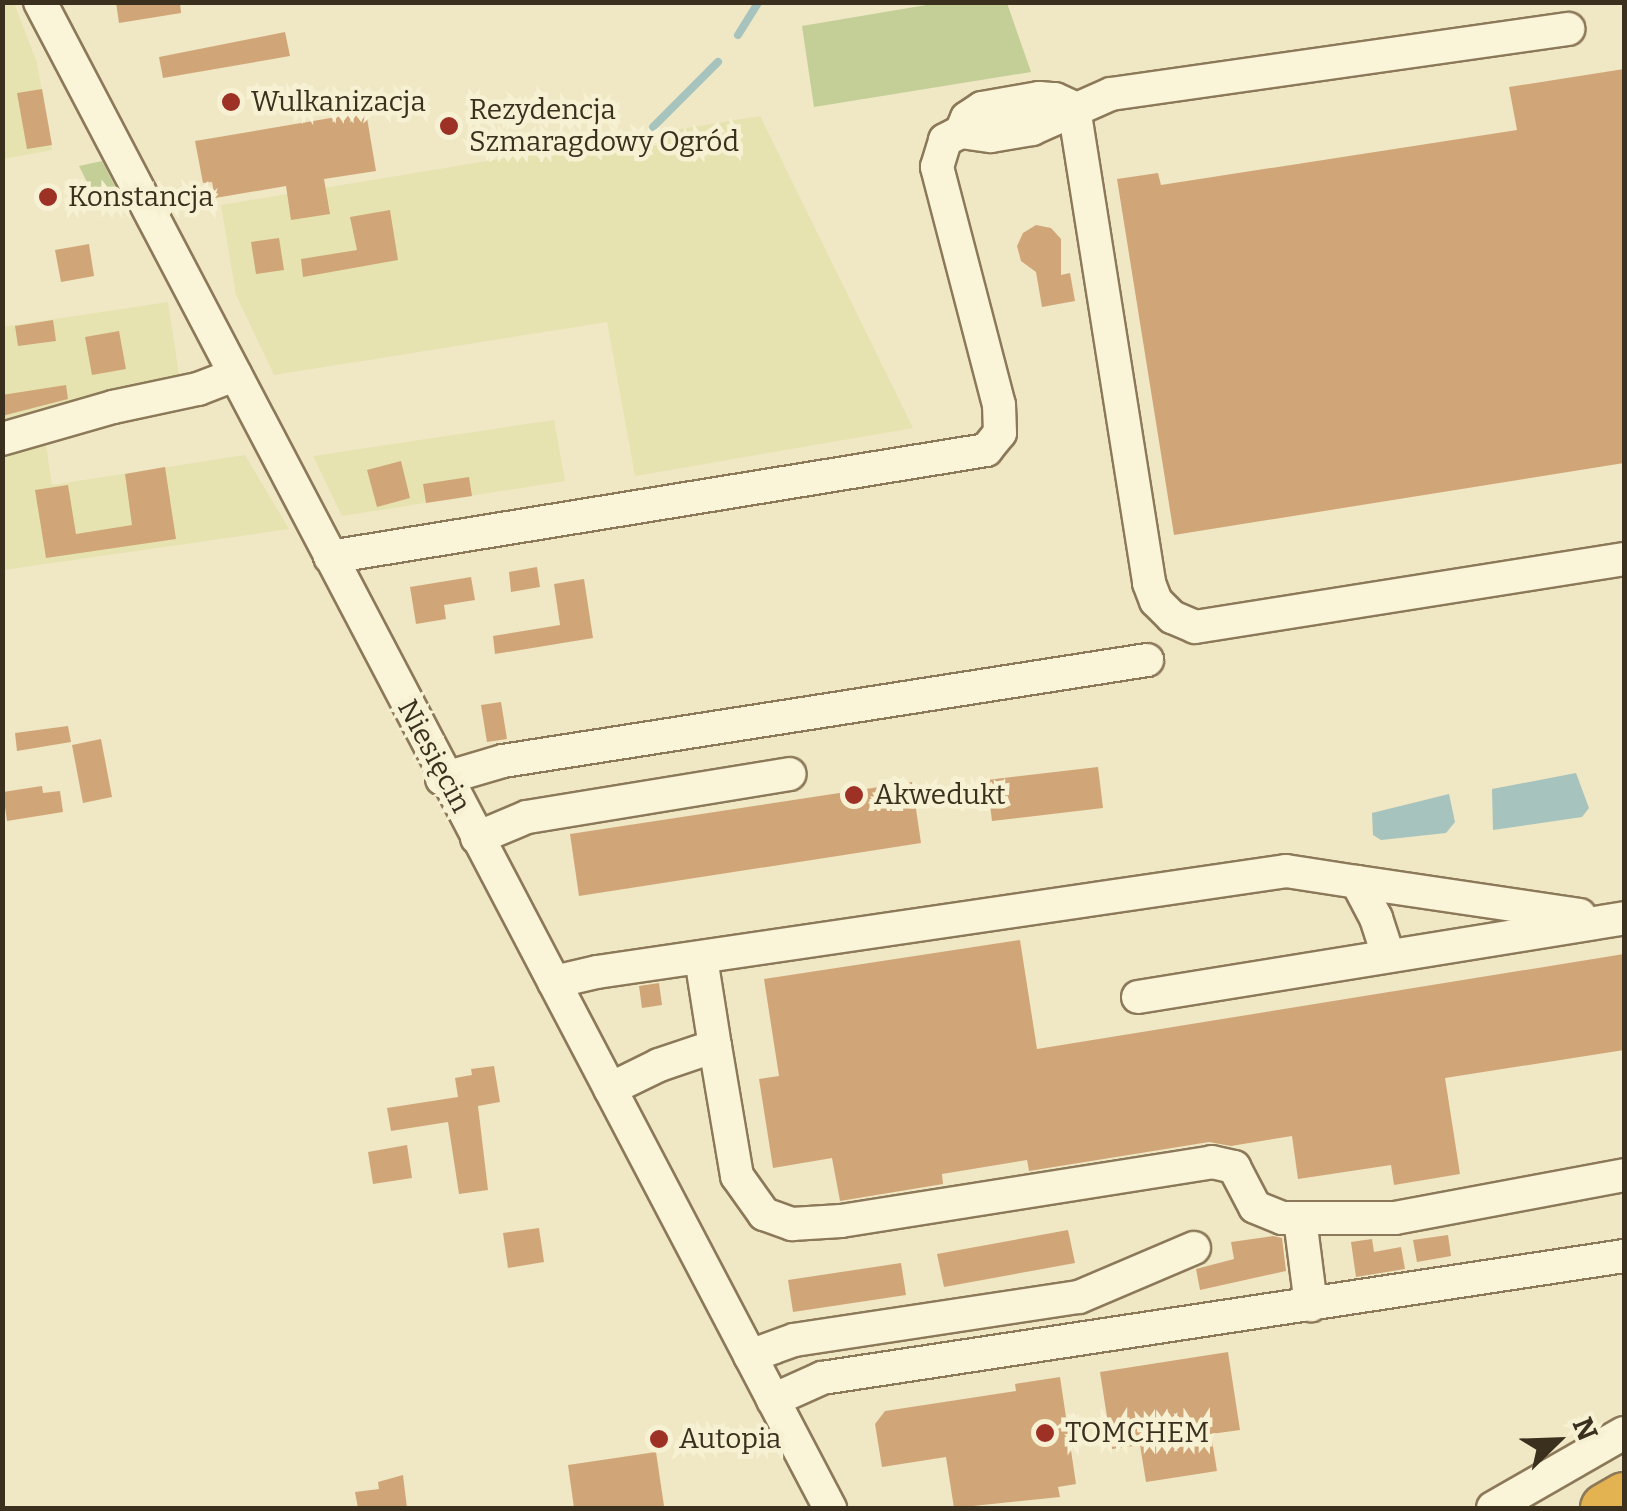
<!DOCTYPE html>
<meta charset="utf-8">
<style>
body{margin:0}
#map{position:relative;width:1627px;height:1511px;overflow:hidden;background:#f0e7c4;font-family:Bitter,serif}
div>[style]{position:absolute}
[style*='--x']{left:calc(var(--x)*1px);top:calc(var(--y)*1px);width:calc(var(--w)*1px);rotate:calc(var(--a)*1deg)}
.farmland>*{inset:0;background:#e6e3b1}
.green>*{inset:0;background:#c3cf97}
.water>*{inset:0;background:#a6c3bd}
.stream>*{height:8px;margin:-4px;padding:0 4px;transform-origin:4px;border-radius:4px;background:#a6c3bd}
.building>*{inset:0;background:#d0a678}
.roads{filter:drop-shadow(2px 0 #8c7959) drop-shadow(-2px 0 #8c7959) drop-shadow(0 2px #8c7959) drop-shadow(0 -2px #8c7959)}
.minor>*{height:32px;margin:-16px;padding:0 16px;transform-origin:16px;border-radius:16px;background:#faf4d8}
.highway>*{height:48px;margin:-24px;padding:0 24px;transform-origin:24px;border-radius:24px;background:#e3b251}
.dots>*{width:28px;height:28px;translate:-50% -50%;box-sizing:border-box;border:5px solid #f7f1d4;border-radius:50%}
span{translate:-50% -50%;white-space:nowrap;text-align:center;line-height:1.15;-webkit-text-stroke:9px #f7f1d4;paint-order:stroke}
.poi-label{font-size:28px;color:#3b2f1e}
.left{translate:0 -50%;text-align:left}
.street-label{font-size:28px;color:#3b2f1e}
.frame{position:absolute;inset:0;border:5px solid #3b2f1e;pointer-events:none}
.north{position:absolute;left:1507px;top:1391px;width:100px;height:100px;-webkit-text-stroke:8px #f7f1d4;paint-order:stroke;rotate:67deg;font-size:28px;font-weight:700;line-height:40px;text-align:center;color:#3b2f1e}
.north::after{content:'';display:block;margin:auto;width:35px;height:45px;background:#3b2f1e;clip-path:polygon(50% 0,100% 100%,50% 72%,0 100%)}
</style>
<div id="map">
<div class="farmland">
<i style="clip-path:polygon(3px 3px,14px 3px,37px 63px,52px 150px,3px 159px)"></i>
<i style="clip-path:polygon(760px 116px,913px 428px,635px 476px,607px 322px,274px 375px,236px 295px,221px 205px)"></i>
<i style="clip-path:polygon(168px 302px,181px 388px,41px 411px,52px 485px,245px 455px,289px 529px,3px 570px,2px 327px)"></i>
<i style="clip-path:polygon(554px 420px,565px 481px,342px 516px,313px 456px)"></i>
</div>
<div class="green">
<i style="clip-path:polygon(944px 2px,1007px 3px,1031px 72px,814px 107px,802px 26px)"></i>
<i style="clip-path:polygon(102px 161px,120px 196px,100px 208px,79px 166px)"></i>
</div>
<div class="water">
<i style="clip-path:polygon(1576px 773px,1589px 808px,1582px 817px,1493px 830px,1492px 789px)"></i>
<i style="clip-path:polygon(1449px 794px,1455px 822px,1446px 833px,1381px 840px,1373px 835px,1372px 813px)"></i>
</div>
<div class="stream">
<i style="--x:738;--y:35;--w:39;--a:-58"></i>
<i style="--x:653;--y:127;--w:92;--a:-45"></i>
</div>
<div class="building">
<i style="clip-path:polygon(116px 2px,180px 2px,181px 13px,119px 23px)"></i>
<i style="clip-path:polygon(285px 32px,290px 56px,163px 78px,159px 57px)"></i>
<i style="clip-path:polygon(1624px 69px,1624px 463px,1174px 535px,1117px 179px,1158px 173px,1161px 185px,1517px 130px,1509px 87px)"></i>
<i style="clip-path:polygon(42px 89px,52px 145px,27px 149px,17px 93px)"></i>
<i style="clip-path:polygon(366px 112px,376px 171px,324px 179px,330px 214px,291px 220px,286px 186px,215px 198px,212px 182px,203px 183px,195px 141px)"></i>
<i style="clip-path:polygon(390px 210px,398px 260px,303px 277px,301px 259px,357px 250px,350px 217px)"></i>
<i style="clip-path:polygon(1036px 225px,1051px 228px,1061px 239px,1061px 275px,1070px 273px,1075px 301px,1042px 307px,1036px 272px,1021px 261px,1017px 246px,1023px 233px)"></i>
<i style="clip-path:polygon(279px 238px,284px 270px,256px 274px,251px 242px)"></i>
<i style="clip-path:polygon(89px 244px,94px 276px,61px 282px,55px 250px)"></i>
<i style="clip-path:polygon(53px 320px,56px 341px,18px 346px,15px 326px)"></i>
<i style="clip-path:polygon(119px 331px,126px 369px,92px 375px,85px 337px)"></i>
<i style="clip-path:polygon(66px 385px,68px 399px,2px 416px,2px 395px)"></i>
<i style="clip-path:polygon(401px 461px,410px 498px,377px 507px,367px 470px)"></i>
<i style="clip-path:polygon(165px 467px,176px 539px,46px 558px,35px 490px,68px 485px,76px 534px,132px 525px,125px 474px)"></i>
<i style="clip-path:polygon(469px 477px,472px 496px,426px 503px,423px 484px)"></i>
<i style="clip-path:polygon(537px 567px,540px 587px,511px 592px,509px 572px)"></i>
<i style="clip-path:polygon(471px 577px,475px 600px,444px 605px,446px 619px,416px 624px,410px 587px)"></i>
<i style="clip-path:polygon(584px 579px,593px 638px,495px 654px,493px 636px,560px 625px,554px 584px)"></i>
<i style="clip-path:polygon(501px 702px,507px 739px,487px 742px,481px 705px)"></i>
<i style="clip-path:polygon(68px 726px,71px 742px,17px 751px,15px 733px)"></i>
<i style="clip-path:polygon(101px 739px,112px 797px,83px 803px,72px 745px)"></i>
<i style="clip-path:polygon(1098px 767px,1103px 808px,992px 821px,987px 780px)"></i>
<i style="clip-path:polygon(912px 782px,921px 843px,579px 896px,570px 834px)"></i>
<i style="clip-path:polygon(42px 786px,43px 793px,60px 791px,63px 812px,7px 821px,3px 792px)"></i>
<i style="clip-path:polygon(1020px 940px,1037px 1049px,1624px 954px,1624px 1050px,1445px 1078px,1460px 1174px,1394px 1185px,1391px 1165px,1298px 1179px,1292px 1136px,1231px 1146px,1209px 1142px,1029px 1171px,1027px 1160px,942px 1174px,943px 1184px,840px 1201px,832px 1158px,773px 1168px,759px 1079px,779px 1076px,764px 979px)"></i>
<i style="clip-path:polygon(659px 983px,662px 1005px,642px 1008px,639px 986px)"></i>
<i style="clip-path:polygon(494px 1066px,500px 1102px,478px 1106px,488px 1190px,459px 1194px,448px 1122px,391px 1131px,387px 1108px,458px 1097px,455px 1078px,472px 1075px,471px 1069px)"></i>
<i style="clip-path:polygon(407px 1145px,412px 1178px,373px 1184px,368px 1152px)"></i>
<i style="clip-path:polygon(539px 1228px,544px 1262px,508px 1268px,503px 1233px)"></i>
<i style="clip-path:polygon(1068px 1230px,1075px 1263px,944px 1287px,937px 1254px)"></i>
<i style="clip-path:polygon(1448px 1235px,1451px 1256px,1417px 1262px,1413px 1240px)"></i>
<i style="clip-path:polygon(1273px 1236px,1282px 1238px,1286px 1271px,1200px 1290px,1196px 1269px,1234px 1259px,1231px 1242px)"></i>
<i style="clip-path:polygon(1372px 1239px,1374px 1252px,1401px 1247px,1405px 1269px,1356px 1277px,1351px 1242px)"></i>
<i style="clip-path:polygon(901px 1263px,906px 1295px,793px 1312px,788px 1280px)"></i>
<i style="clip-path:polygon(1228px 1352px,1240px 1430px,1211px 1434px,1217px 1471px,1146px 1482px,1140px 1445px,1112px 1449px,1100px 1372px)"></i>
<i style="clip-path:polygon(1060px 1377px,1076px 1484px,1058px 1487px,1060px 1497px,954px 1508px,946px 1457px,882px 1467px,875px 1424px,885px 1411px,1016px 1391px,1015px 1384px)"></i>
<i style="clip-path:polygon(656px 1452px,664px 1506px,574px 1508px,568px 1465px)"></i>
<i style="clip-path:polygon(403px 1475px,407px 1508px,358px 1508px,355px 1492px,379px 1489px,378px 1482px)"></i>
</div>
<div class="roads">
<div class="minor">
<i style="--x:40;--y:2;--w:1701;--a:62.32"></i>
<i style="--x:1074;--y:108;--w:481;--a:81"></i>
<i style="--x:1149;--y:583;--w:19;--a:69"></i>
<i style="--x:1156;--y:601;--w:23;--a:45"></i>
<i style="--x:1172;--y:617;--w:25;--a:23"></i>
<i style="--x:1195;--y:627;--w:434;--a:-9"></i>
<i style="--x:961;--y:132;--w:15;--a:-67"></i>
<i style="--x:967;--y:118;--w:18;--a:-34"></i>
<i style="--x:982;--y:108;--w:58;--a:-10"></i>
<i style="--x:1039;--y:98;--w:16;--a:4"></i>
<i style="--x:1055;--y:99;--w:21;--a:25"></i>
<i style="--x:2;--y:439;--w:116;--a:-16.1"></i>
<i style="--x:113;--y:407;--w:87;--a:-12"></i>
<i style="--x:198;--y:389;--w:40;--a:-21"></i>
<i style="--x:330;--y:557;--w:665;--a:-9.26"></i>
<i style="--x:986;--y:450;--w:22;--a:-51"></i>
<i style="--x:1000;--y:433;--w:28;--a:-92"></i>
<i style="--x:999;--y:405;--w:246;--a:-104.6"></i>
<i style="--x:937;--y:167;--w:28;--a:-73"></i>
<i style="--x:945;--y:140;--w:18;--a:-27"></i>
<i style="--x:961;--y:132;--w:30;--a:8"></i>
<i style="--x:991;--y:136;--w:42;--a:-9.7"></i>
<i style="--x:1032;--y:129;--w:86;--a:-23.9"></i>
<i style="--x:1111;--y:94;--w:462;--a:-8.1"></i>
<i style="--x:442;--y:779;--w:64;--a:-16.4"></i>
<i style="--x:503;--y:761;--w:652;--a:-8.91"></i>
<i style="--x:477;--y:838;--w:54;--a:-22.8"></i>
<i style="--x:527;--y:817;--w:266;--a:-9.3"></i>
<i style="--x:1357;--y:882;--w:225;--a:8.4"></i>
<i style="--x:701;--y:958;--w:89;--a:81"></i>
<i style="--x:554;--y:982;--w:44;--a:-13.1"></i>
<i style="--x:597;--y:972;--w:696;--a:-8.34"></i>
<i style="--x:1286;--y:871;--w:72;--a:8.8"></i>
<i style="--x:1357;--y:882;--w:41;--a:62.2"></i>
<i style="--x:1376;--y:918;--w:40;--a:72"></i>
<i style="--x:1138;--y:997;--w:492;--a:-9.2"></i>
<i style="--x:610;--y:1089;--w:55;--a:-26.1"></i>
<i style="--x:659;--y:1065;--w:59;--a:-18.7"></i>
<i style="--x:715;--y:1046;--w:132;--a:80.4"></i>
<i style="--x:737;--y:1176;--w:47;--a:54.6"></i>
<i style="--x:764;--y:1214;--w:30;--a:20"></i>
<i style="--x:792;--y:1224;--w:49;--a:-3.5"></i>
<i style="--x:841;--y:1221;--w:376;--a:-9"></i>
<i style="--x:1212;--y:1162;--w:23;--a:13"></i>
<i style="--x:1234;--y:1167;--w:45;--a:62.3"></i>
<i style="--x:1255;--y:1207;--w:29;--a:22"></i>
<i style="--x:1282;--y:1218;--w:113;--a:0"></i>
<i style="--x:1395;--y:1218;--w:233;--a:-10.6"></i>
<i style="--x:1300;--y:1219;--w:87;--a:82.7"></i>
<i style="--x:750;--y:1356;--w:47;--a:-20"></i>
<i style="--x:794;--y:1340;--w:288;--a:-8.6"></i>
<i style="--x:1079;--y:1297;--w:125;--a:-23.1"></i>
<i style="--x:773;--y:1400;--w:54;--a:-24.2"></i>
<i style="--x:822;--y:1378;--w:811;--a:-8.65"></i>
<i style="--x:1493;--y:1508;--w:151;--a:-29.8"></i>
</div>
<div class="highway">
<i style="--x:1605;--y:1508;--w:22;--a:-30"></i>
</div>
</div>
<div class="dots">
<i style="left:231px;top:102px;background:#9e3126"></i>
<i style="left:449px;top:126px;background:#9e3126"></i>
<i style="left:48px;top:197px;background:#9e3126"></i>
<i style="left:854px;top:795px;background:#9e3126"></i>
<i style="left:1045px;top:1433px;background:#9e3126"></i>
<i style="left:659px;top:1439px;background:#9e3126"></i>
</div>
<div class="poi-label">
<span class="left" style="left:251px;top:102px">Wulkanizacja</span>
<span class="left" style="left:469px;top:126px">Rezydencja<br>Szmaragdowy Ogród</span>
<span class="left" style="left:68px;top:197px">Konstancja</span>
<span class="left" style="left:874px;top:795px">Akwedukt</span>
<span class="left" style="left:1065px;top:1433px">TOMCHEM</span>
<span class="left" style="left:679px;top:1439px">Autopia</span>
</div>
<div class="street-label">
<span style="left:434px;top:756px;rotate:62deg">Niesięcin</span>
</div>
<div class="frame"></div>
<div class="north">N</div>
</div>
